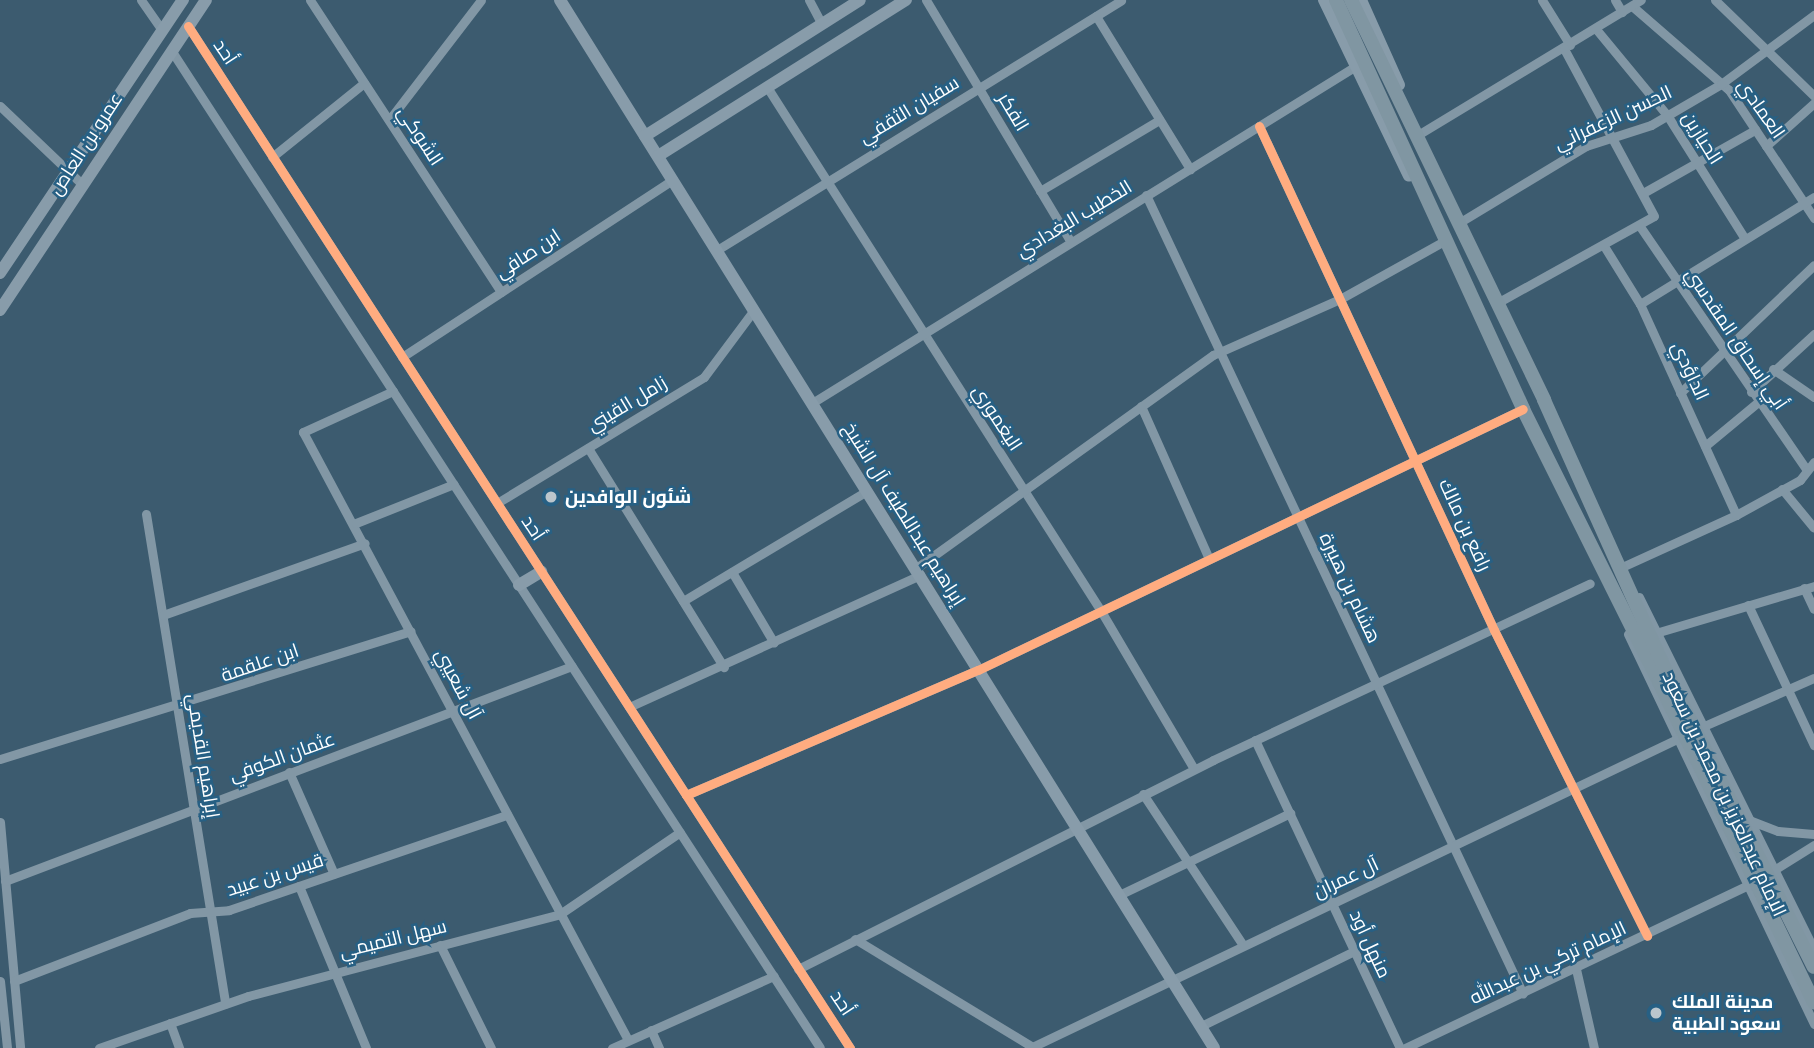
<!DOCTYPE html>
<meta charset="utf-8">
<style>
body{margin:0}
#map{position:relative;width:1814px;height:1048px;overflow:hidden;background:#3c5b6f;font-family:"Roboto Condensed",Cairo,sans-serif}
div>[style]{position:absolute}
[style*='--x']{left:calc(var(--x)*1px);top:calc(var(--y)*1px);width:calc(var(--w)*1px);rotate:calc(var(--a)*1deg)}
.street>*{height:9px;margin:-4.5px;padding:0 4.5px;transform-origin:4.5px;border-radius:4.5px;background:#8297a5}
.secondary>*{height:12px;margin:-6px;padding:0 6px;transform-origin:6px;border-radius:6px;background:#889caa}
.primary>*{height:14px;margin:-7px;padding:0 7px;transform-origin:7px;border-radius:7px;background:#8096a2}
.primary-bridge>*{height:14px;margin:-7px;padding:0 7px;transform-origin:7px;border-radius:7px;background:#8096a2}
.cycleway>*{height:9px;margin:-4.5px;padding:0 4.5px;transform-origin:4.5px;border-radius:4.5px;background:#ffac80}
.dots>*{width:19px;height:19px;translate:-50% -50%;box-sizing:border-box;border:4px solid #276084;border-radius:50%}
span{translate:-50% -50%;white-space:nowrap;text-align:center;line-height:1.15;-webkit-text-stroke:5px #276084;paint-order:stroke}
.street-label{font-size:19px;color:#fff}
.poi-label{font-size:19px;color:#fff;font-weight:700}
.left{translate:0 -50%;text-align:left}
</style>
<div id="map">
<div class="street">
<i style="--x:141;--y:0;--w:37;--a:55"></i>
<i style="--x:310;--y:0;--w:349;--a:56.8"></i>
<i style="--x:809;--y:0;--w:27;--a:62"></i>
<i style="--x:926;--y:0;--w:282;--a:59.1"></i>
<i style="--x:1542;--y:0;--w:53;--a:58.1"></i>
<i style="--x:1615;--y:0;--w:14;--a:60"></i>
<i style="--x:1715;--y:0;--w:138;--a:44.1"></i>
<i style="--x:1632;--y:6;--w:128;--a:40.9"></i>
<i style="--x:1729;--y:90;--w:154;--a:56.4"></i>
<i style="--x:1096;--y:16;--w:180;--a:58.4"></i>
<i style="--x:188;--y:26;--w:1218;--a:57.07"></i>
<i style="--x:1596;--y:29;--w:112;--a:50.5"></i>
<i style="--x:1667;--y:115;--w:146;--a:57.8"></i>
<i style="--x:171;--y:50;--w:1190;--a:56.96"></i>
<i style="--x:767;--y:87;--w:621;--a:57.49"></i>
<i style="--x:1101;--y:611;--w:183;--a:59.5"></i>
<i style="--x:0;--y:106;--w:113;--a:43.6"></i>
<i style="--x:389;--y:120;--w:151;--a:-52.5"></i>
<i style="--x:1259;--y:126;--w:556;--a:65"></i>
<i style="--x:1494;--y:630;--w:342;--a:63.4"></i>
<i style="--x:1421;--y:133;--w:257;--a:-31.2"></i>
<i style="--x:1766;--y:146;--w:64;--a:-41.9"></i>
<i style="--x:272;--y:157;--w:118;--a:-38.8"></i>
<i style="--x:1040;--y:191;--w:139;--a:-30.8"></i>
<i style="--x:1643;--y:193;--w:129;--a:-29.4"></i>
<i style="--x:1146;--y:195;--w:883;--a:64.74"></i>
<i style="--x:1457;--y:224;--w:151;--a:-31.2"></i>
<i style="--x:1586;--y:146;--w:68;--a:-17.9"></i>
<i style="--x:1651;--y:125;--w:81;--a:-30.4"></i>
<i style="--x:1721;--y:84;--w:116;--a:-36.6"></i>
<i style="--x:1639;--y:225;--w:297;--a:55.6"></i>
<i style="--x:1604;--y:246;--w:68;--a:58.2"></i>
<i style="--x:1640;--y:304;--w:232;--a:65.5"></i>
<i style="--x:717;--y:250;--w:475;--a:-31.7"></i>
<i style="--x:1497;--y:303;--w:179;--a:-29"></i>
<i style="--x:1654;--y:216;--w:190;--a:-118.3"></i>
<i style="--x:1640;--y:304;--w:204;--a:-31.6"></i>
<i style="--x:402;--y:357;--w:324;--a:-33.2"></i>
<i style="--x:1773;--y:369;--w:50;--a:34.3"></i>
<i style="--x:393;--y:391;--w:99;--a:155.5"></i>
<i style="--x:303;--y:432;--w:689;--a:61.87"></i>
<i style="--x:1751;--y:392;--w:86;--a:-42.6"></i>
<i style="--x:1680;--y:393;--w:185;--a:-43.7"></i>
<i style="--x:812;--y:403;--w:640;--a:-31.78"></i>
<i style="--x:1141;--y:406;--w:167;--a:66"></i>
<i style="--x:1705;--y:446;--w:69;--a:-39.7"></i>
<i style="--x:588;--y:448;--w:258;--a:58.2"></i>
<i style="--x:1782;--y:489;--w:50;--a:50.6"></i>
<i style="--x:497;--y:503;--w:242;--a:-31.3"></i>
<i style="--x:704;--y:377;--w:84;--a:-53.3"></i>
<i style="--x:146;--y:514;--w:496;--a:80.8"></i>
<i style="--x:356;--y:523;--w:105;--a:-21.7"></i>
<i style="--x:1622;--y:567;--w:125;--a:-24.5"></i>
<i style="--x:1736;--y:515;--w:73;--a:-28.7"></i>
<i style="--x:1800;--y:480;--w:23;--a:-52"></i>
<i style="--x:915;--y:569;--w:367;--a:-35.7"></i>
<i style="--x:1213;--y:355;--w:139;--a:-23.8"></i>
<i style="--x:1340;--y:299;--w:121;--a:-29.1"></i>
<i style="--x:732;--y:572;--w:82;--a:59.4"></i>
<i style="--x:1804;--y:588;--w:23;--a:65"></i>
<i style="--x:1639;--y:597;--w:394;--a:63.6"></i>
<i style="--x:683;--y:601;--w:214;--a:-30.9"></i>
<i style="--x:1748;--y:605;--w:155;--a:64.8"></i>
<i style="--x:163;--y:615;--w:214;--a:-19.6"></i>
<i style="--x:1659;--y:632;--w:162;--a:-16.5"></i>
<i style="--x:1628;--y:634;--w:432;--a:64.5"></i>
<i style="--x:629;--y:707;--w:320;--a:-24.4"></i>
<i style="--x:1704;--y:726;--w:120;--a:-23.6"></i>
<i style="--x:1255;--y:740;--w:340;--a:64.8"></i>
<i style="--x:0;--y:759;--w:430;--a:-17.3"></i>
<i style="--x:289;--y:772;--w:111;--a:66.2"></i>
<i style="--x:1143;--y:794;--w:181;--a:56.5"></i>
<i style="--x:686;--y:795;--w:318;--a:-23.2"></i>
<i style="--x:978;--y:670;--w:604;--a:-25.59"></i>
<i style="--x:1749;--y:820;--w:31;--a:21"></i>
<i style="--x:1778;--y:831;--w:36;--a:5"></i>
<i style="--x:0;--y:822;--w:227;--a:84.9"></i>
<i style="--x:1774;--y:870;--w:47;--a:-32"></i>
<i style="--x:5;--y:881;--w:606;--a:-20.77"></i>
<i style="--x:299;--y:886;--w:175;--a:67.5"></i>
<i style="--x:1119;--y:895;--w:190;--a:-25.6"></i>
<i style="--x:855;--y:939;--w:210;--a:31.3"></i>
<i style="--x:440;--y:945;--w:115;--a:63.7"></i>
<i style="--x:798;--y:969;--w:465;--a:-26.7"></i>
<i style="--x:1213;--y:760;--w:416;--a:-25.1"></i>
<i style="--x:1576;--y:969;--w:81;--a:77.2"></i>
<i style="--x:0;--y:981;--w:67;--a:84"></i>
<i style="--x:14;--y:981;--w:189;--a:-21.1"></i>
<i style="--x:190;--y:913;--w:39;--a:-4"></i>
<i style="--x:229;--y:910;--w:294;--a:-18.9"></i>
<i style="--x:170;--y:1023;--w:27;--a:70"></i>
<i style="--x:1201;--y:1026;--w:170;--a:-26.1"></i>
<i style="--x:651;--y:1030;--w:20;--a:66"></i>
<i style="--x:99;--y:1048;--w:158;--a:-19.2"></i>
<i style="--x:248;--y:996;--w:323;--a:-14.7"></i>
<i style="--x:560;--y:914;--w:145;--a:-34.3"></i>
<i style="--x:612;--y:1048;--w:177;--a:-24"></i>
<i style="--x:1030;--y:1048;--w:717;--a:-25.53"></i>
<i style="--x:1405;--y:1048;--w:382;--a:-25.4"></i>
</div>
<div class="secondary">
<i style="--x:560;--y:0;--w:1235;--a:58.03"></i>
<i style="--x:1324;--y:0;--w:195;--a:64.2"></i>
<i style="--x:1361;--y:0;--w:93;--a:65.9"></i>
<i style="--x:645;--y:136;--w:254;--a:-32.3"></i>
<i style="--x:658;--y:156;--w:293;--a:-32.2"></i>
<i style="--x:0;--y:273;--w:329;--a:-56.2"></i>
<i style="--x:0;--y:310;--w:372;--a:-56.4"></i>
<i style="--x:519;--y:585;--w:26;--a:-31"></i>
</div>
<div class="primary">
<i style="--x:1336;--y:0;--w:450;--a:65.4"></i>
<i style="--x:1523;--y:409;--w:305;--a:63.5"></i>
<i style="--x:1351;--y:0;--w:444;--a:64.2"></i>
<i style="--x:1544;--y:400;--w:305;--a:65.8"></i>
</div>
<div class="primary-bridge">
<i style="--x:1669;--y:678;--w:323;--a:63.4"></i>
<i style="--x:1659;--y:682;--w:356;--a:64.2"></i>
</div>
<div class="cycleway">
<i style="--x:188;--y:26;--w:1218;--a:57.07"></i>
<i style="--x:1259;--y:126;--w:556;--a:65"></i>
<i style="--x:1494;--y:630;--w:342;--a:63.4"></i>
<i style="--x:686;--y:795;--w:318;--a:-23.2"></i>
<i style="--x:978;--y:670;--w:604;--a:-25.59"></i>
</div>
<div class="dots">
<i style="left:551px;top:497px;background:#bbc6cd"></i>
<i style="left:1656px;top:1013px;background:#bbc6cd"></i>
</div>
<div class="street-label">
<span style="left:225px;top:52px;rotate:57deg">أحد</span>
<span style="left:1761px;top:109px;rotate:55deg">العمادي</span>
<span style="left:909px;top:110px;rotate:-31deg">سفيان الثقفي</span>
<span style="left:1013px;top:112px;rotate:59deg">الفكر</span>
<span style="left:1613px;top:118px;rotate:-25deg">الحسن الزعفراني</span>
<span style="left:420px;top:136px;rotate:57deg">الشوكي</span>
<span style="left:1702px;top:138px;rotate:58deg">الحيازين</span>
<span style="left:86px;top:144px;rotate:-57deg">عمرو بن العاص</span>
<span style="left:1074px;top:219px;rotate:-31deg">الخطيب البغدادي</span>
<span style="left:528px;top:254px;rotate:-33deg">ابن صافي</span>
<span style="left:1736px;top:339px;rotate:56deg">أبي إسحاق المقدسي</span>
<span style="left:1690px;top:371px;rotate:65deg">الداؤدي</span>
<span style="left:627px;top:404px;rotate:-31deg">زامل القيني</span>
<span style="left:997px;top:418px;rotate:57deg">اليغموري</span>
<span style="left:904px;top:514px;rotate:58deg">إبراهيم عبداللطيف آل الشيخ</span>
<span style="left:1465px;top:525px;rotate:65deg">رافع بن مالك</span>
<span style="left:533px;top:528px;rotate:57deg">أحد</span>
<span style="left:1350px;top:588px;rotate:65deg">هشام بن هبيرة</span>
<span style="left:260px;top:663px;rotate:-19deg">ابن علقمة</span>
<span style="left:458px;top:684px;rotate:62deg">آل شعيبي</span>
<span style="left:203px;top:756px;rotate:81deg">إبراهيم القديمي</span>
<span style="left:282px;top:757px;rotate:-20deg">عثمان الكوفي</span>
<span style="left:1724px;top:794px;rotate:65deg">الإمام عبدالعزيز بن محمد بن سعود</span>
<span style="left:275px;top:875px;rotate:-18deg">قيس بن عبيد</span>
<span style="left:1346px;top:878px;rotate:-25deg">آل عمران</span>
<span style="left:393px;top:939px;rotate:-14deg">سهل التميمي</span>
<span style="left:1370px;top:944px;rotate:65deg">منهل أود</span>
<span style="left:1548px;top:963px;rotate:-25deg">الإمام تركي بن عبدالله</span>
<span style="left:842px;top:1003px;rotate:57deg">أحد</span>
</div>
<div class="poi-label">
<span class="left" style="left:565px;top:497px">شئون الوافدين</span>
<span class="left" style="left:1672px;top:1013px">مدينة الملك<br>سعود الطبية</span>
</div>
</div>
